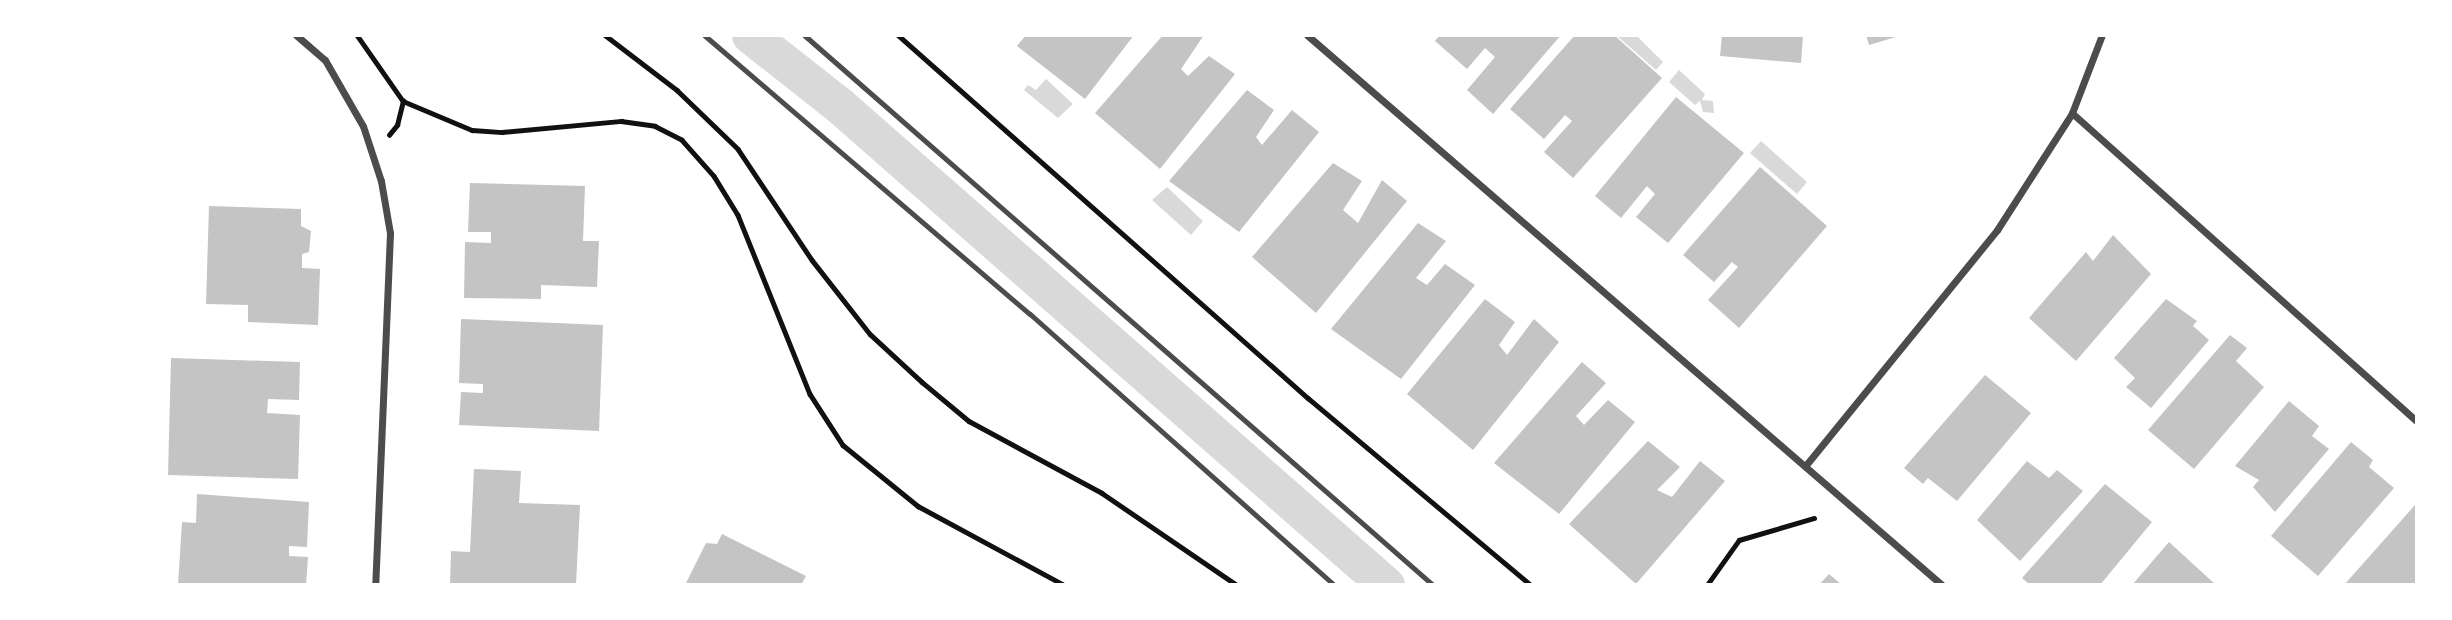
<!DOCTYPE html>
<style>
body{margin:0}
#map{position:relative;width:2452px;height:620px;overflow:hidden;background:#fff;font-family:"Nunito Sans",sans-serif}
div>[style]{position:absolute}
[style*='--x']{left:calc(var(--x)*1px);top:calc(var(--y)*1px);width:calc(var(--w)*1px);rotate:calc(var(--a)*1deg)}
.water>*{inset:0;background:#d9d9d9}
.canal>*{height:37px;margin:-18.5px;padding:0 18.5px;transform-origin:18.5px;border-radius:18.5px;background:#d9d9d9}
.building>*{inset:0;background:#c4c4c4}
.path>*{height:4.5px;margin:-2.25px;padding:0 2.25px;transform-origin:2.25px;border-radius:2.25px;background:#111}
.service>*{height:5px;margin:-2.5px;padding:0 2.5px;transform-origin:2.5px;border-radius:2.5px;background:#4c4c4c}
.minor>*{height:7px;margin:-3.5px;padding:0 3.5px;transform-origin:3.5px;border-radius:3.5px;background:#4c4c4c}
span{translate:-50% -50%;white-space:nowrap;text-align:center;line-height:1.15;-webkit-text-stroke:5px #fff;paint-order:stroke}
.frame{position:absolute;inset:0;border:37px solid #fff;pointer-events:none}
</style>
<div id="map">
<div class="water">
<i style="clip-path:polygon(1616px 35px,1636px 35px,1663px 62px,1656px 70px)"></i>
<i style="clip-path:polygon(1679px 70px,1705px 94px,1702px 100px,1713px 101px,1714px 113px,1703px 112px,1700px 101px,1695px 105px,1669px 82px)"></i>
<i style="clip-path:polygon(1046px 79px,1073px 104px,1058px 118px,1024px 90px,1028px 85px,1036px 90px)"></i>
<i style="clip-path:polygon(1761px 141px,1807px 182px,1797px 194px,1750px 153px)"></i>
<i style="clip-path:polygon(1167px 187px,1203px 221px,1191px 235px,1152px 200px)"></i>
</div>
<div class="canal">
<i style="--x:750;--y:35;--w:113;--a:38.2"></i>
<i style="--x:839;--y:105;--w:728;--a:41.27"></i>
</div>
<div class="building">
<i style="clip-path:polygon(1026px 35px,1134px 35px,1085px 99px,1017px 46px)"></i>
<i style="clip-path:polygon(1163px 35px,1204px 35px,1181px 69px,1188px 76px,1209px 56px,1235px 74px,1160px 169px,1095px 113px)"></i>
<i style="clip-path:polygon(1440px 35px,1561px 35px,1493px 114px,1467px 90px,1495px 57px,1485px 48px,1467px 69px,1435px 41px)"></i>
<i style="clip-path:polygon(1575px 35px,1614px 35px,1662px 78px,1573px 178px,1544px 152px,1572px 121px,1565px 115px,1544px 139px,1510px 109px)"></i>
<i style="clip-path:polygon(1722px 35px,1803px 35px,1801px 63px,1720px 56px)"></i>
<i style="clip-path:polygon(1866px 35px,1898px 35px,1899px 36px,1869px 45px)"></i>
<i style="clip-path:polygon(1247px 90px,1274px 110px,1256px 137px,1262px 145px,1292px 110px,1319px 132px,1239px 232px,1169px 181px)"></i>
<i style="clip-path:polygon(1676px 97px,1744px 153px,1668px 243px,1636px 217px,1655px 194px,1647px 186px,1621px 218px,1595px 196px)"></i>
<i style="clip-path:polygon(1333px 163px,1362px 181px,1343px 210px,1358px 223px,1382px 180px,1407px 201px,1316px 313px,1252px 257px)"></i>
<i style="clip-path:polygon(1760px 167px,1827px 226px,1739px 328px,1708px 300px,1738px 267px,1732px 262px,1714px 282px,1683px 255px)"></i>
<i style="clip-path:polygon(470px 183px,585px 186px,583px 241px,599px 241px,597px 287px,541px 285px,541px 299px,464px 298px,465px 242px,491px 243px,491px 232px,468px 232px)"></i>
<i style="clip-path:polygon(209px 206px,301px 209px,301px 226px,311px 231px,309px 252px,302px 254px,302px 268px,320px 269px,318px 325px,248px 322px,248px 305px,206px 304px)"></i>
<i style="clip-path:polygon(1418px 223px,1446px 241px,1416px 278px,1427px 285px,1445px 264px,1475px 285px,1401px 379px,1331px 329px)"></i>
<i style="clip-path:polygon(2113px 235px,2151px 274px,2076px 361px,2029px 318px,2086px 252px,2093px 261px)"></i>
<i style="clip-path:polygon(1485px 299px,1515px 322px,1499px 345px,1507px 355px,1534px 319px,1559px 342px,1473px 450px,1407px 394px)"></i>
<i style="clip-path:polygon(2166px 299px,2197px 321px,2193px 326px,2209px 340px,2151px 408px,2126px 387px,2135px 378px,2114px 358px)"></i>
<i style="clip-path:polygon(461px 319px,603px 325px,599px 431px,459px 425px,461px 392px,483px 393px,483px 384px,459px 383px)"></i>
<i style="clip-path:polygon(2230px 335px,2247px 348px,2236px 361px,2264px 387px,2194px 469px,2148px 430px)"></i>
<i style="clip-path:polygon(171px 358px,300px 362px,299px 400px,268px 399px,267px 413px,300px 415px,298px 479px,168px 475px)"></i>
<i style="clip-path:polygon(1582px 362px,1606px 383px,1576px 416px,1584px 425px,1608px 400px,1635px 422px,1559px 514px,1494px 463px)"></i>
<i style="clip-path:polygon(1985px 375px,2031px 413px,1957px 501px,1928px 478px,1923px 484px,1904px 468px)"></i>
<i style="clip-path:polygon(2289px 401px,2319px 426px,2312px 436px,2329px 449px,2275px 512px,2253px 487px,2259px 480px,2235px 466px)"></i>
<i style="clip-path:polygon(1648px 441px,1680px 467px,1657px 490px,1672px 497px,1700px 461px,1725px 481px,1636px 584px,1569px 524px)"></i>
<i style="clip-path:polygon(2351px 442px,2373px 460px,2369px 467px,2394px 488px,2318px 576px,2271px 536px)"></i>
<i style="clip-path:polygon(2027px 461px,2049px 478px,2057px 470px,2083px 491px,2020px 561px,1977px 520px)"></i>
<i style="clip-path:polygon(474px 469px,521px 471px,519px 503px,580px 505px,576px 585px,450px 585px,451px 551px,470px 552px)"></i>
<i style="clip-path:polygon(2105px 484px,2152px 522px,2100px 585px,2030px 585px,2022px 578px)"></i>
<i style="clip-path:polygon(197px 494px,309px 502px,307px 547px,289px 546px,289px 556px,308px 557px,306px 585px,178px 585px,182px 522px,196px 523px)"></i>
<i style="clip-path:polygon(2415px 505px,2417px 585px,2344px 585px)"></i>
<i style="clip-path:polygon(722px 534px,806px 576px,801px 585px,685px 585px,706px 543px,717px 544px)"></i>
<i style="clip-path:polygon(2169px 542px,2216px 585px,2132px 585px)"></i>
<i style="clip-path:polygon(1829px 574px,1842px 585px,1819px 585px)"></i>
</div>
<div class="path">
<i style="--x:357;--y:35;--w:80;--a:55.1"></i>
<i style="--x:403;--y:101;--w:75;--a:22.8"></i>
<i style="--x:472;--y:130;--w:30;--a:4"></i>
<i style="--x:502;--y:132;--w:120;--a:-5.3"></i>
<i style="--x:621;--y:121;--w:34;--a:8"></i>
<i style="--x:655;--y:126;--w:30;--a:27"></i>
<i style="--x:682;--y:140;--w:48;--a:48.4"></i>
<i style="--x:714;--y:176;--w:46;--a:58.4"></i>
<i style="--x:738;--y:215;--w:193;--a:68.1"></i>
<i style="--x:810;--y:394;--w:61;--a:57.1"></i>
<i style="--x:843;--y:445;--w:97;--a:39.1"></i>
<i style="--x:918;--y:506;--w:166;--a:28.4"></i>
<i style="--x:605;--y:35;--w:91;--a:37.4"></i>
<i style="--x:677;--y:90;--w:85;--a:44"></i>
<i style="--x:738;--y:149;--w:133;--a:56.3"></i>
<i style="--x:812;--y:260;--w:94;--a:51.9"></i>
<i style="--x:870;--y:334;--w:71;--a:42.7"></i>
<i style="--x:922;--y:382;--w:61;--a:39.7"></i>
<i style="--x:969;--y:421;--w:151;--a:28.4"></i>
<i style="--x:1102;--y:493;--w:163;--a:34.3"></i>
<i style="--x:898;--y:35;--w:548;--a:41.52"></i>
<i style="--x:1308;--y:398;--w:291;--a:40"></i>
<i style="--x:389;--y:135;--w:13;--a:-51"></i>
<i style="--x:397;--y:125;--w:25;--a:-76"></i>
<i style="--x:1707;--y:585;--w:55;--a:-54.6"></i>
<i style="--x:1739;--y:540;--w:78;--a:-16.3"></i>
</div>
<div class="service">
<i style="--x:704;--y:35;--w:429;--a:40.6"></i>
<i style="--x:1030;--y:314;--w:407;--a:41.7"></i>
<i style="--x:804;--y:35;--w:836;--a:41.17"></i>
</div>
<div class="minor">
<i style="--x:296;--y:35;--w:38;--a:41"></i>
<i style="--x:325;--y:60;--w:76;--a:60.1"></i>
<i style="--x:363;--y:126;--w:58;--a:71.9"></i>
<i style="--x:381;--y:181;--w:53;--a:80.2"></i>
<i style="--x:390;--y:233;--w:352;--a:92.4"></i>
<i style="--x:1307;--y:35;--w:840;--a:40.9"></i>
<i style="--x:2072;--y:113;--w:463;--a:41.8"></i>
<i style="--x:1806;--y:465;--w:303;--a:-50.9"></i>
<i style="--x:1997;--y:230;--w:139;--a:-57.3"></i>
<i style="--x:2072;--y:113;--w:84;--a:-69"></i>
</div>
<div class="frame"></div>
</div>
